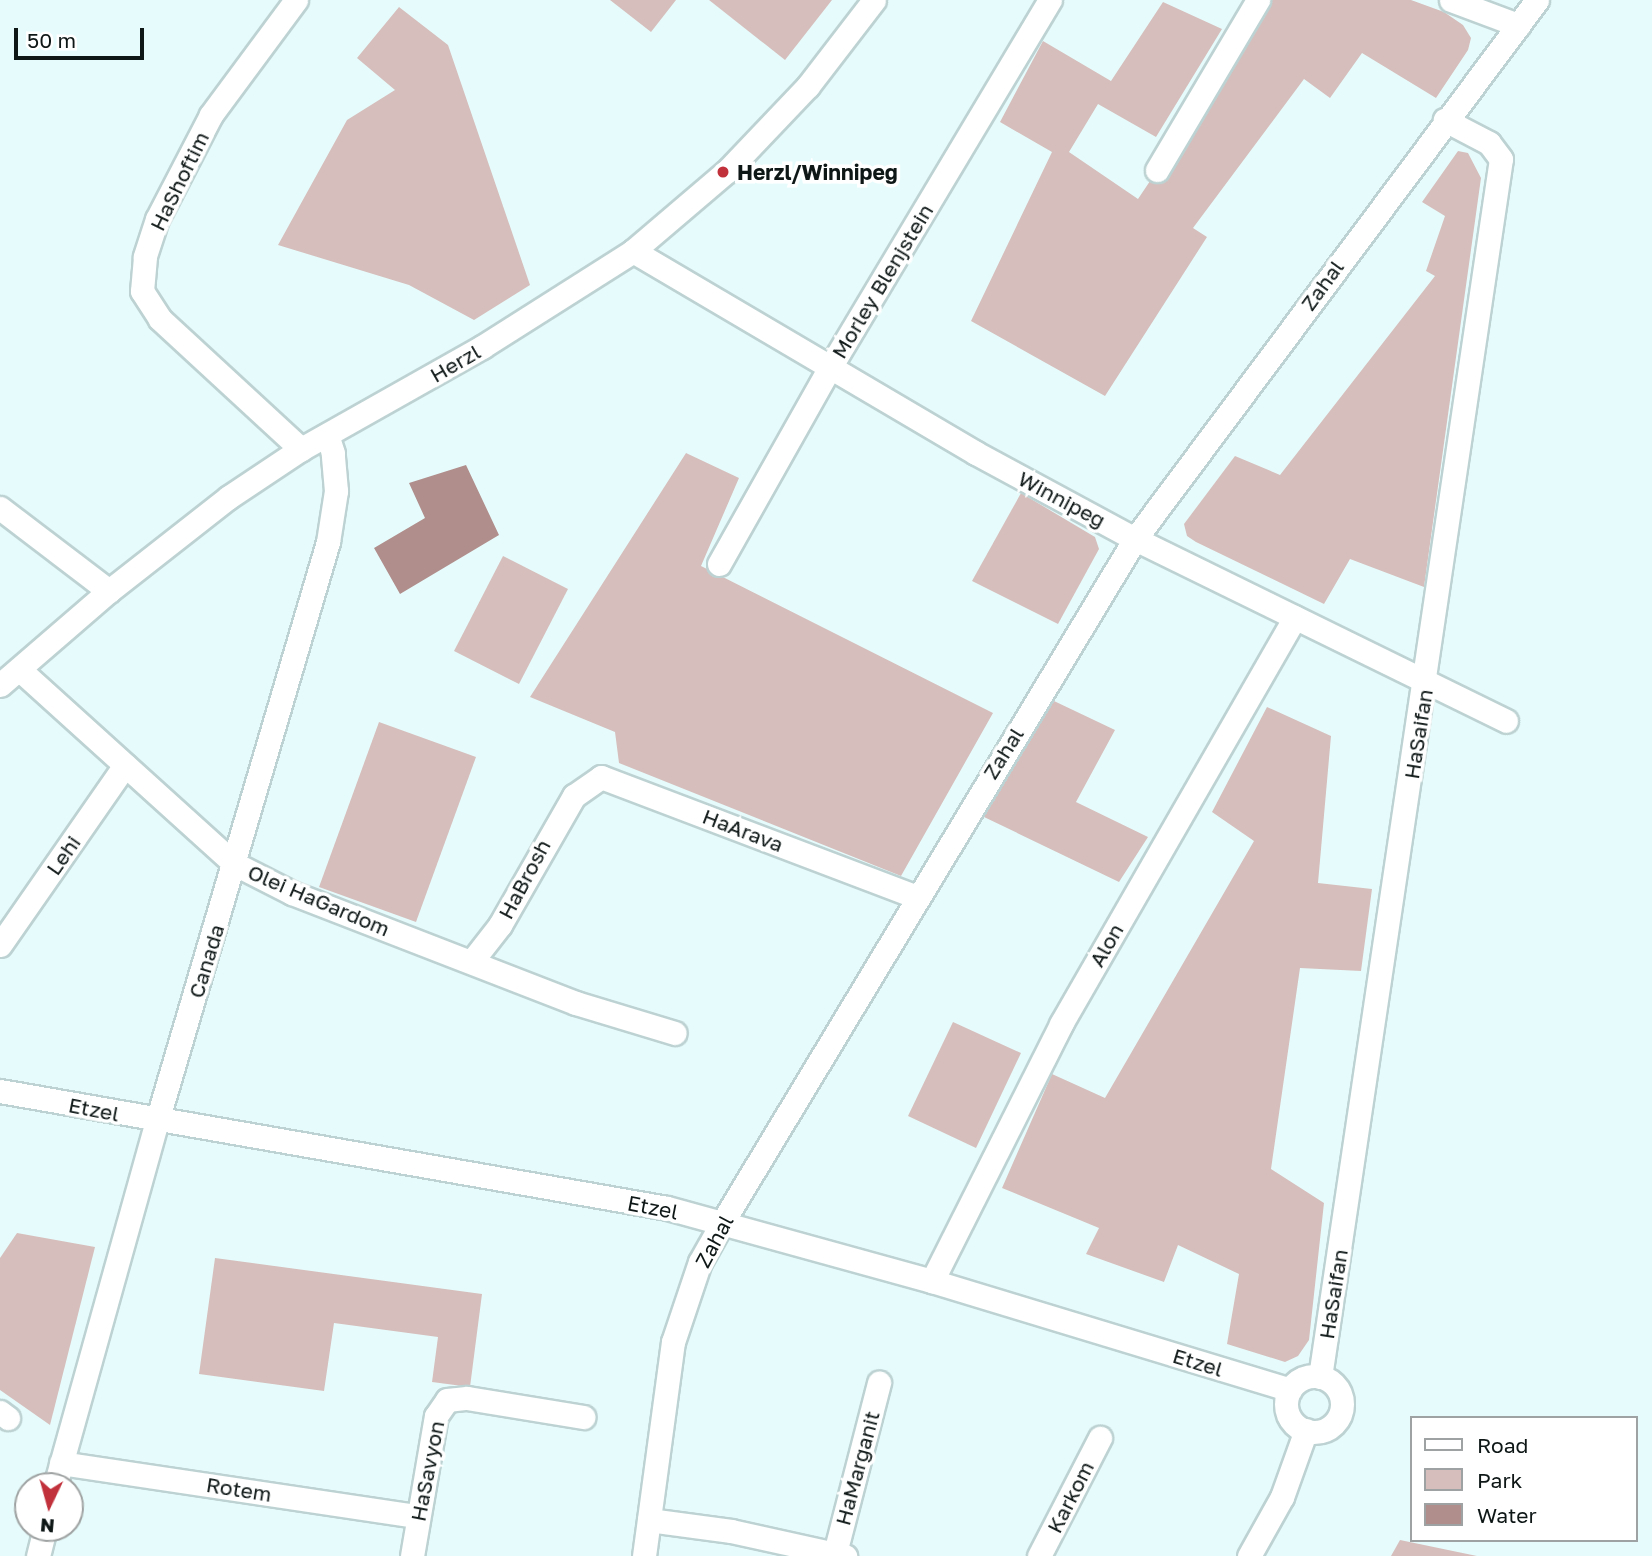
<!DOCTYPE html>
<style>
body{margin:0}
#map{position:relative;width:1652px;height:1556px;overflow:hidden;background:#e6fcfc;font-family:"Golos Text",sans-serif}
div>[style]{position:absolute}
[style*='--x']{left:calc(var(--x)*1px);top:calc(var(--y)*1px);width:calc(var(--w)*1px);rotate:calc(var(--a)*1deg)}
.green>*{inset:0;background:#d6bebc}
.water>*{inset:0;background:#b08e8c}
.roads{filter:drop-shadow(2px 0 #bdd2d2) drop-shadow(-2px 0 #bdd2d2) drop-shadow(0 2px #bdd2d2) drop-shadow(0 -2px #bdd2d2)}
.minor>*{height:23px;margin:-11.5px;padding:0 11.5px;transform-origin:11.5px;border-radius:11.5px;background:#fff}
.minor>.ring{margin:-11.5px;padding:0;box-sizing:content-box;background:none;border:23px solid #fff;border-radius:50%}
.dots>*{width:19px;height:19px;translate:-50% -50%;box-sizing:border-box;border:4px solid #fff;border-radius:50%}
span{translate:-50% -50%;white-space:nowrap;text-align:center;line-height:1.15;-webkit-text-stroke:7px #fff;paint-order:stroke}
.poi-label{font-size:21px;color:#0e1616;font-weight:700}
.left{translate:0 -50%;text-align:left}
.street-label{font-size:21px;color:#0e1616}
.legend{position:absolute;left:1410px;top:1416px;width:228px;height:126px;box-sizing:border-box;background:#fff;border:2px solid #9fa2a2;margin:0;padding:9px 12px;list-style:none;font-size:21px;color:#0e1616}
.legend li{display:flex;align-items:center;gap:14px;height:35px}
.legend b{width:35px;border:2px solid #9fa2a2}
.north{position:absolute;left:14px;top:1472px;width:70px;height:70px;box-sizing:border-box;background:#fff;border:2px solid #9fa2a2;border-radius:50%;rotate:185deg;font-size:19px;font-weight:700;line-height:28px;text-align:center;color:#0e1616}
.north::after{content:'';display:block;margin:auto;width:24px;height:32px;background:#c1313c;clip-path:polygon(50% 0,100% 100%,50% 72%,0 100%)}
.scale{position:absolute;left:14px;top:28px;width:130px;height:32px;box-sizing:border-box;border:4px solid #0e1616;border-top:0;padding-left:9px;font-size:21px;line-height:24px;white-space:nowrap;color:#0e1616;-webkit-text-stroke:5px #fff;paint-order:stroke}
</style>
<div id="map">
<div class="green">
<i style="clip-path:polygon(610px 0,676px 0,651px 32px)"></i>
<i style="clip-path:polygon(709px 0,832px 0,785px 60px)"></i>
<i style="clip-path:polygon(1271px 0,1411px 0,1444px 12px,1463px 25px,1471px 38px,1468px 50px,1436px 98px,1362px 53px,1330px 98px,1304px 79px,1193px 228px,1207px 237px,1105px 396px,971px 321px,1052px 152px,1000px 122px,1043px 41px,1111px 81px,1163px 2px,1222px 29px,1156px 137px,1098px 104px,1069px 152px,1138px 199px)"></i>
<i style="clip-path:polygon(399px 7px,448px 45px,530px 285px,474px 320px,409px 285px,278px 245px,347px 120px,395px 90px,357px 58px)"></i>
<i style="clip-path:polygon(1458px 151px,1468px 153px,1481px 178px,1424px 587px,1350px 559px,1324px 604px,1196px 542px,1187px 536px,1184px 524px,1235px 456px,1280px 475px,1435px 276px,1426px 271px,1445px 216px,1422px 202px)"></i>
<i style="clip-path:polygon(686px 453px,739px 478px,701px 566px,993px 713px,901px 876px,619px 763px,615px 732px,530px 697px)"></i>
<i style="clip-path:polygon(1021px 493px,1095px 537px,1099px 549px,1058px 624px,972px 581px)"></i>
<i style="clip-path:polygon(503px 556px,568px 589px,519px 684px,454px 651px)"></i>
<i style="clip-path:polygon(1054px 701px,1115px 730px,1076px 802px,1148px 837px,1119px 882px,984px 817px)"></i>
<i style="clip-path:polygon(1267px 707px,1331px 736px,1318px 883px,1372px 889px,1361px 971px,1300px 968px,1271px 1169px,1324px 1203px,1309px 1340px,1298px 1356px,1285px 1362px,1227px 1344px,1239px 1274px,1178px 1245px,1164px 1282px,1086px 1254px,1099px 1228px,1002px 1188px,1052px 1074px,1105px 1098px,1254px 841px,1212px 812px)"></i>
<i style="clip-path:polygon(379px 722px,476px 757px,416px 922px,319px 887px)"></i>
<i style="clip-path:polygon(953px 1022px,1021px 1053px,976px 1148px,908px 1116px)"></i>
<i style="clip-path:polygon(17px 1233px,95px 1247px,50px 1425px,0 1390px,0 1258px)"></i>
<i style="clip-path:polygon(215px 1258px,482px 1294px,470px 1387px,432px 1382px,438px 1337px,334px 1323px,324px 1391px,199px 1374px)"></i>
<i style="clip-path:polygon(1400px 1540px,1477px 1556px,1391px 1556px)"></i>
</div>
<div class="water">
<i style="clip-path:polygon(466px 465px,499px 535px,400px 594px,374px 548px,425px 518px,409px 483px)"></i>
</div>
<div class="roads">
<div class="minor">
<i style="--x:296;--y:0;--w:143;--a:126.5"></i>
<i style="--x:211;--y:115;--w:117;--a:117.4"></i>
<i style="--x:157;--y:219;--w:40;--a:108"></i>
<i style="--x:145;--y:257;--w:34;--a:95"></i>
<i style="--x:142;--y:291;--w:33;--a:57"></i>
<i style="--x:160;--y:319;--w:192;--a:42.7"></i>
<i style="--x:1451;--y:0;--w:72;--a:20.5"></i>
<i style="--x:1157;--y:170;--w:198;--a:-59.3"></i>
<i style="--x:633;--y:251;--w:398;--a:30.5"></i>
<i style="--x:976;--y:453;--w:181;--a:28.4"></i>
<i style="--x:1135;--y:539;--w:413;--a:26.1"></i>
<i style="--x:0;--y:508;--w:137;--a:37.3"></i>
<i style="--x:719;--y:564;--w:224;--a:-60.6"></i>
<i style="--x:829;--y:369;--w:430;--a:-59.1"></i>
<i style="--x:20;--y:670;--w:290;--a:42.1"></i>
<i style="--x:235;--y:864;--w:64;--a:27"></i>
<i style="--x:292;--y:893;--w:305;--a:21.2"></i>
<i style="--x:576;--y:1003;--w:103;--a:16.9"></i>
<i style="--x:0;--y:685;--w:144;--a:-40.8"></i>
<i style="--x:109;--y:591;--w:152;--a:-38.1"></i>
<i style="--x:229;--y:497;--w:87;--a:-33.7"></i>
<i style="--x:301;--y:449;--w:208;--a:-29.4"></i>
<i style="--x:482;--y:347;--w:179;--a:-32.4"></i>
<i style="--x:633;--y:251;--w:123;--a:-40.4"></i>
<i style="--x:727;--y:171;--w:117;--a:-46.4"></i>
<i style="--x:808;--y:86;--w:108;--a:-52.5"></i>
<i style="--x:0;--y:945;--w:219;--a:-55.2"></i>
<i style="--x:472;--y:961;--w:46;--a:-52.1"></i>
<i style="--x:500;--y:925;--w:149;--a:-60.2"></i>
<i style="--x:574;--y:796;--w:33;--a:-35"></i>
<i style="--x:601;--y:777;--w:336;--a:20.8"></i>
<i style="--x:0;--y:1091;--w:677;--a:9.95"></i>
<i style="--x:667;--y:1208;--w:275;--a:15.4"></i>
<i style="--x:932;--y:1281;--w:374;--a:16.9"></i>
<i style="--x:932;--y:1281;--w:288;--a:-63.3"></i>
<i style="--x:1061;--y:1024;--w:469;--a:-60.1"></i>
<i class="ring" style="left:1286px;top:1376px;width:33px;height:33px"></i>
<i style="--x:1320;--y:1377;--w:1231;--a:-81.55"></i>
<i style="--x:1501;--y:159;--w:20;--a:-127"></i>
<i style="--x:1489;--y:143;--w:50;--a:-152.4"></i>
<i style="--x:0;--y:1412;--w:10;--a:37"></i>
<i style="--x:61;--y:1463;--w:360;--a:8.5"></i>
<i style="--x:55;--y:1486;--w:379;--a:-74.4"></i>
<i style="--x:157;--y:1121;--w:604;--a:-73.55"></i>
<i style="--x:328;--y:542;--w:52;--a:-81.1"></i>
<i style="--x:336;--y:491;--w:38;--a:-95"></i>
<i style="--x:333;--y:453;--w:19;--a:-108"></i>
<i style="--x:649;--y:1520;--w:83;--a:7.6"></i>
<i style="--x:731;--y:1531;--w:117;--a:12.4"></i>
<i style="--x:835;--y:1553;--w:176;--a:-75.5"></i>
<i style="--x:38;--y:1556;--w:29;--a:-76"></i>
<i style="--x:412;--y:1556;--w:142;--a:-80.3"></i>
<i style="--x:436;--y:1416;--w:19;--a:-55"></i>
<i style="--x:447;--y:1400;--w:20;--a:-6"></i>
<i style="--x:467;--y:1398;--w:118;--a:9.3"></i>
<i style="--x:644;--y:1556;--w:216;--a:-82.3"></i>
<i style="--x:673;--y:1342;--w:84;--a:-71.4"></i>
<i style="--x:700;--y:1262;--w:45;--a:-60.6"></i>
<i style="--x:722;--y:1223;--w:799;--a:-58.88"></i>
<i style="--x:1135;--y:539;--w:672;--a:-53.28"></i>
<i style="--x:1039;--y:1556;--w:133;--a:-62.7"></i>
<i style="--x:1249;--y:1556;--w:68;--a:-60.8"></i>
<i style="--x:1282;--y:1497;--w:71;--a:-70.3"></i>
</div>
</div>
<div class="dots">
<i style="left:723px;top:172px;background:#c1313c"></i>
</div>
<div class="poi-label">
<span class="left" style="left:737px;top:172px">Herzl/Winnipeg</span>
</div>
<div class="street-label">
<span style="left:179px;top:181px;rotate:-64deg">HaShoftim</span>
<span style="left:882px;top:281px;rotate:-59deg">Morley Blenjstein</span>
<span style="left:1322px;top:285px;rotate:-54deg">Zahal</span>
<span style="left:455px;top:363px;rotate:-30deg">Herzl</span>
<span style="left:1062px;top:499px;rotate:28deg">Winnipeg</span>
<span style="left:1418px;top:734px;rotate:-81deg">HaSaifan</span>
<span style="left:1003px;top:753px;rotate:-58deg">Zahal</span>
<span style="left:743px;top:830px;rotate:21deg">HaArava</span>
<span style="left:63px;top:855px;rotate:-55deg">Lehi</span>
<span style="left:524px;top:879px;rotate:-62deg">HaBrosh</span>
<span style="left:319px;top:900px;rotate:23deg">Olei HaGardom</span>
<span style="left:1106px;top:945px;rotate:-60deg">Alon</span>
<span style="left:206px;top:961px;rotate:-73deg">Canada</span>
<span style="left:94px;top:1109px;rotate:11deg">Etzel</span>
<span style="left:653px;top:1207px;rotate:11deg">Etzel</span>
<span style="left:714px;top:1241px;rotate:-62deg">Zahal</span>
<span style="left:1333px;top:1294px;rotate:-81deg">HaSaifan</span>
<span style="left:1198px;top:1362px;rotate:17deg">Etzel</span>
<span style="left:857px;top:1468px;rotate:-75deg">HaMarganit</span>
<span style="left:427px;top:1471px;rotate:-79deg">HaSavyon</span>
<span style="left:239px;top:1489px;rotate:9deg">Rotem</span>
<span style="left:1070px;top:1497px;rotate:-63deg">Karkom</span>
</div>
<ul class="legend">
<li><b style="height:9px;background:#fff"></b>Road</li>
<li><b style="height:19px;background:#d6bebc"></b>Park</li>
<li><b style="height:19px;background:#b08e8c"></b>Water</li>
</ul>
<div class="north">N</div>
<div class="scale">50 m</div>
</div>
